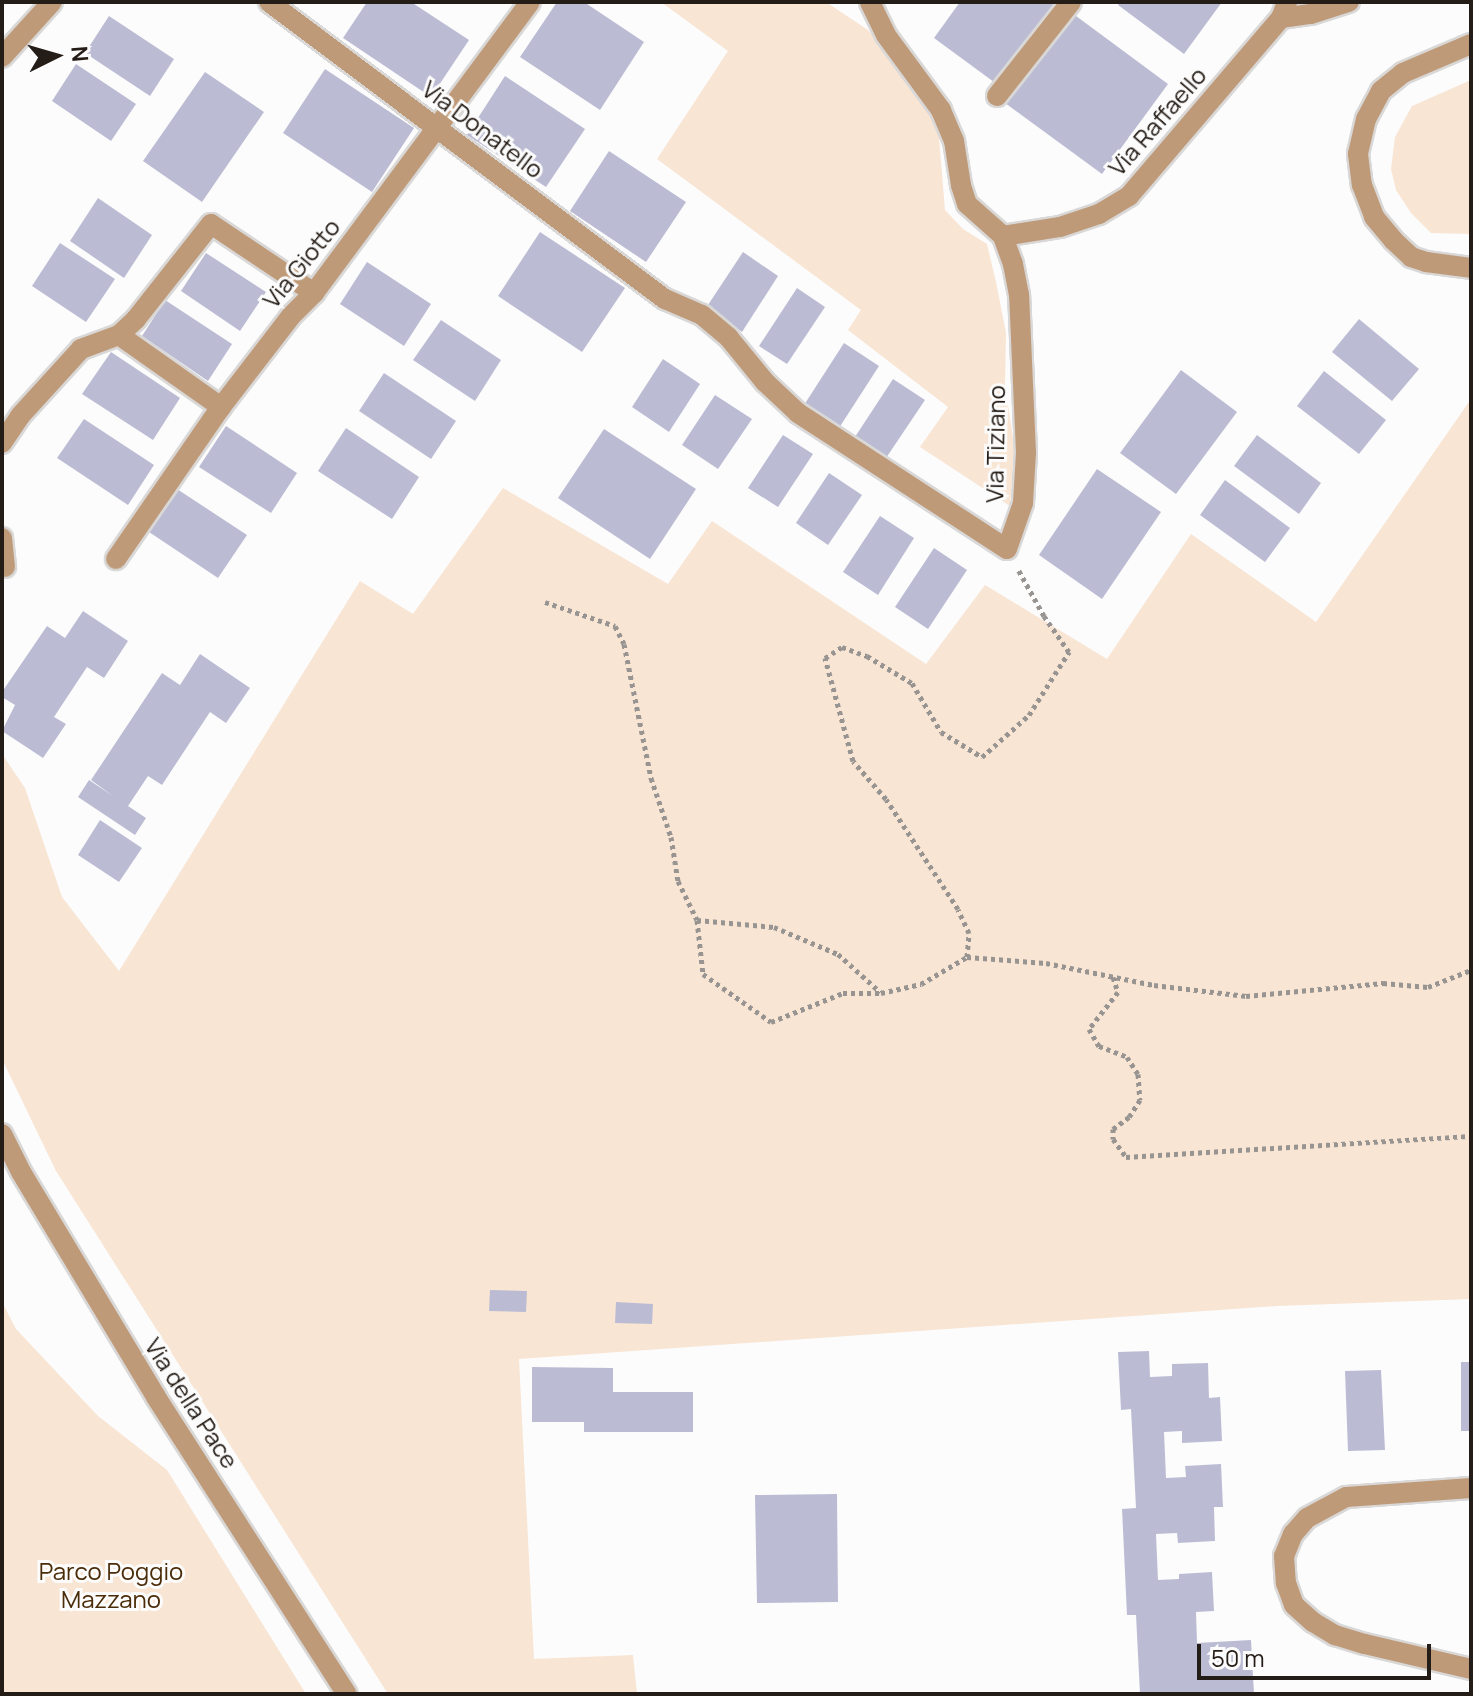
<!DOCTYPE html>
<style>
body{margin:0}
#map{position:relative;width:1473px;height:1696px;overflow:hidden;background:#fcfcfc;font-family:Manrope,sans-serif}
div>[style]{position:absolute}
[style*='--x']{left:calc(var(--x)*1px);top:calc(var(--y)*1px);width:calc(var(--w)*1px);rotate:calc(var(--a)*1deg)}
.green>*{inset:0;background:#f8e5d4}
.building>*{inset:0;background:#bbbcd4}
.path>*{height:5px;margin-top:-2.5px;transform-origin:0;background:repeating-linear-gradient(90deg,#989491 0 4px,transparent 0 8px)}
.roads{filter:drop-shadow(2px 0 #d9d8d7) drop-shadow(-2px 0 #d9d8d7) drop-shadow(0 2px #d9d8d7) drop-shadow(0 -2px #d9d8d7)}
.minor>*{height:20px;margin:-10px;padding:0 10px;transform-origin:10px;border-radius:10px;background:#bf9a79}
span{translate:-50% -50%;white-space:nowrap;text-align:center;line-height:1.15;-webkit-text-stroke:6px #fcfcfc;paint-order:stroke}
.street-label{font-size:24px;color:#241c16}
.park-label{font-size:24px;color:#4b2c09}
.frame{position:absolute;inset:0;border:4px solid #241c16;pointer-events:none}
.north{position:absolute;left:16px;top:16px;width:80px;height:80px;-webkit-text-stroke:6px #fcfcfc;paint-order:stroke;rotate:85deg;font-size:22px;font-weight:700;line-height:32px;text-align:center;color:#241c16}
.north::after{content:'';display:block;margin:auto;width:28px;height:36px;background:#241c16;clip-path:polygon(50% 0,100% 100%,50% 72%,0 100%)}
.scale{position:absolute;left:1197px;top:1644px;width:234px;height:36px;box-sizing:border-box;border:4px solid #241c16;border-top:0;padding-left:10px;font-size:24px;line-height:28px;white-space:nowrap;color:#241c16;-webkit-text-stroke:6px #fcfcfc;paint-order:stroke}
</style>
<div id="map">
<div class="green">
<i style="clip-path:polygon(661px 2px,826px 2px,868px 30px,914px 83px,938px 126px,945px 210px,963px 229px,987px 244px,996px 282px,1006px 333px,1005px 385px,1015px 451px,1010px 506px,920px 447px,948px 407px,848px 330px,861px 310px,657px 159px,728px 51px)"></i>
<i style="clip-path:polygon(1471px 80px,1471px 234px,1431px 233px,1411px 213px,1396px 190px,1391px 169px,1395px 137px,1412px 106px)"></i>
<i style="clip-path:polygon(1471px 399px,1471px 1299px,1277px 1306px,519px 1359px,534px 1659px,633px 1655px,637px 1694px,388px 1694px,56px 1171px,2px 1059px,2px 754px,25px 788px,62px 897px,119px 971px,360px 581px,413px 614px,503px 488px,668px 584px,712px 521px,926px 664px,985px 585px,1107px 659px,1191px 534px,1316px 622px)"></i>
<i style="clip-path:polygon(2px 1302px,16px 1329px,98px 1416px,167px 1470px,306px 1694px,2px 1694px)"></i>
</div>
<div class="building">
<i style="clip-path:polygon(367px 2px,411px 2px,469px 40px,431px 97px,343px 38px)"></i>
<i style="clip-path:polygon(557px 2px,584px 2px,644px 42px,600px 110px,520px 57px)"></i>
<i style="clip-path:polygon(960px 2px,1058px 2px,998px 85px,934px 38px)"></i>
<i style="clip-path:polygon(1120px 2px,1222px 2px,1184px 54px,1118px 5px)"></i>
<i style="clip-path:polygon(1072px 13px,1168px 84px,1102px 174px,1005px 103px)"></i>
<i style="clip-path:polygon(109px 16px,174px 59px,150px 96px,85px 53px)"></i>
<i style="clip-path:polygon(76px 64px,136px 104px,111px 141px,52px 101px)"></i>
<i style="clip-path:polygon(325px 69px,414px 128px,372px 192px,283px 133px)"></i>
<i style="clip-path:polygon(205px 72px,264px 112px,202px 202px,143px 161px)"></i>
<i style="clip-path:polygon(505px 76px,585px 129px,546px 187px,467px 135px)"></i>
<i style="clip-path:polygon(609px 151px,686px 202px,646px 262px,570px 211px)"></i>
<i style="clip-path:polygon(98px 198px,152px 235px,124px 278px,70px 241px)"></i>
<i style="clip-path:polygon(540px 232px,625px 288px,582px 352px,498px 296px)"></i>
<i style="clip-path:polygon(60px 243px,115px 279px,86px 322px,32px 286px)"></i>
<i style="clip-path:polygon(743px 252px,778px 276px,742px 332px,706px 308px)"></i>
<i style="clip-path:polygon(206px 253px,266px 292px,240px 331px,181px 291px)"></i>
<i style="clip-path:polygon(367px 262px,431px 304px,404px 346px,340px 304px)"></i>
<i style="clip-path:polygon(797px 288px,825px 307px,787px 364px,759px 346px)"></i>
<i style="clip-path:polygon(165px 300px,232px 344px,208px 381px,142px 336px)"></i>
<i style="clip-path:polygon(1359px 319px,1419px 369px,1392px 401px,1332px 352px)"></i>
<i style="clip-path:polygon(441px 320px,501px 360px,475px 401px,413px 360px)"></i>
<i style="clip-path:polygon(844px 343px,879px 366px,839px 428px,804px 405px)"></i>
<i style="clip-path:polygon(111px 352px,180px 398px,153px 440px,82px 394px)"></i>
<i style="clip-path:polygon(663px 359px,700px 384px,669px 432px,632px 407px)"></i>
<i style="clip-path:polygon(1181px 370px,1237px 412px,1176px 494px,1120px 453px)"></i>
<i style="clip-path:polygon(1324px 371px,1386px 420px,1359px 454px,1297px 406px)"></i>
<i style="clip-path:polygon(384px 373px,456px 421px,431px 459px,359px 411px)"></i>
<i style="clip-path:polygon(893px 379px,925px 400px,884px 461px,853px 440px)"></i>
<i style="clip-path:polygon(715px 395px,752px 419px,718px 469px,682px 445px)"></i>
<i style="clip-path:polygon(84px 419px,154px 465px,128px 505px,57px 458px)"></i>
<i style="clip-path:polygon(226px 426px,297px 473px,271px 513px,199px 467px)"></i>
<i style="clip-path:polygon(346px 428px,419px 477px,392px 519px,318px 471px)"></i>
<i style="clip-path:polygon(604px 429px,696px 489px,650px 559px,558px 498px)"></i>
<i style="clip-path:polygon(783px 435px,813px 454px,778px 507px,748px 488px)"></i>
<i style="clip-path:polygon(1257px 435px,1321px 483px,1299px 514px,1234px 466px)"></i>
<i style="clip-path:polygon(1097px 469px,1161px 512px,1102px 599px,1039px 555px)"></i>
<i style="clip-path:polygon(829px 473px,862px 495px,828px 545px,796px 523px)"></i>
<i style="clip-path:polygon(1225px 480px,1290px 528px,1265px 562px,1200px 515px)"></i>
<i style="clip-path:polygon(177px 489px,247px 535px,218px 578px,149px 532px)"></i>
<i style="clip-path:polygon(880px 516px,914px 538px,878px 595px,843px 572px)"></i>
<i style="clip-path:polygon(934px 548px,967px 570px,928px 629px,895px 607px)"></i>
<i style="clip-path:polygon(83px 611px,128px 641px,104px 678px,87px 667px,54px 717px,66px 724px,43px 758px,2px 731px,15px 705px,2px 697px,2px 692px,47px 626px,65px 638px)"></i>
<i style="clip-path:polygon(200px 654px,250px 688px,226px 723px,210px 712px,162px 785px,148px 776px,128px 806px,146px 818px,135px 835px,78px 797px,89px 780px,113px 796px,91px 780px,162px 673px,180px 685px)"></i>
<i style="clip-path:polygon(100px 820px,142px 848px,119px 882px,78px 855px)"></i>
<i style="clip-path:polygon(490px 1290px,527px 1291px,526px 1312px,489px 1311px)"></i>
<i style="clip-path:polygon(616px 1302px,653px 1304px,652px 1324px,615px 1323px)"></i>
<i style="clip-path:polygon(1149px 1351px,1150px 1377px,1172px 1376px,1172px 1364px,1208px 1363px,1209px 1398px,1220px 1397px,1222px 1441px,1182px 1443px,1182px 1431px,1164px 1432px,1166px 1478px,1186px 1477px,1185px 1466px,1221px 1464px,1223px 1507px,1214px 1507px,1215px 1541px,1178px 1543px,1177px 1533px,1156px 1534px,1158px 1580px,1179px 1579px,1179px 1574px,1212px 1572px,1214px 1611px,1196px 1612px,1197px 1643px,1251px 1640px,1254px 1694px,1140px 1694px,1136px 1615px,1127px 1615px,1122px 1509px,1136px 1508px,1131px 1409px,1121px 1410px,1118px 1352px)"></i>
<i style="clip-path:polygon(1461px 1362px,1471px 1362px,1471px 1431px,1461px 1431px)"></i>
<i style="clip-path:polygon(532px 1367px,613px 1368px,613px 1392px,693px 1392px,693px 1432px,584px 1432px,584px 1422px,532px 1422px)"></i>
<i style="clip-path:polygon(1381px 1370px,1385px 1450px,1348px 1451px,1345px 1371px)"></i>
<i style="clip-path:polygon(837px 1494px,838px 1602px,757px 1603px,755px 1495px)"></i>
</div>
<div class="path">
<i style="--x:545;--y:602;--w:74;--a:18.9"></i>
<i style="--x:615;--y:626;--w:20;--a:63"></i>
<i style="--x:624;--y:644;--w:137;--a:78.6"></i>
<i style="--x:651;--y:778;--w:62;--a:71.3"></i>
<i style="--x:671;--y:837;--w:45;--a:81"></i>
<i style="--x:678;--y:881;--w:43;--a:64"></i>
<i style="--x:697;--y:920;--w:54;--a:83.7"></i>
<i style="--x:703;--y:974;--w:83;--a:35.2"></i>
<i style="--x:771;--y:1022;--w:78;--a:-21.9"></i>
<i style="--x:843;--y:993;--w:38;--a:0"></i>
<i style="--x:881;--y:993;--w:41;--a:-12.7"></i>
<i style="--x:921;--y:984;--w:53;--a:-30.4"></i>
<i style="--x:967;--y:957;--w:79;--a:4.3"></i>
<i style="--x:1046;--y:963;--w:110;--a:11.5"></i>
<i style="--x:1154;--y:985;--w:93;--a:6.8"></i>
<i style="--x:1246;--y:996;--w:138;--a:-5.4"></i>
<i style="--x:1383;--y:983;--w:45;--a:5.1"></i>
<i style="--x:1428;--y:987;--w:46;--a:-21.6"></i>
<i style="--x:697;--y:920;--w:77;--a:5.2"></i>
<i style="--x:774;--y:927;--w:69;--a:22.9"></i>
<i style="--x:838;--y:954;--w:57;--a:42.1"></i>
<i style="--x:967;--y:957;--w:24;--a:-85"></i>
<i style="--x:969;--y:933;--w:26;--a:-115"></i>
<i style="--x:958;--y:909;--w:131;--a:-123.2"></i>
<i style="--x:886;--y:799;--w:50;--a:-131"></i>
<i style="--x:853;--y:761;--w:107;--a:-105.2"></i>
<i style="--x:825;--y:658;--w:20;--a:-33"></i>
<i style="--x:842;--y:647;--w:27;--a:20"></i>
<i style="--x:867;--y:656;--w:52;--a:31"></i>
<i style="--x:912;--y:683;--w:57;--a:59.4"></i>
<i style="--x:941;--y:732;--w:48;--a:31.4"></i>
<i style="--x:982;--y:757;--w:63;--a:-41.8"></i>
<i style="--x:1029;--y:715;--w:75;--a:-57.6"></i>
<i style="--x:1069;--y:652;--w:44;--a:-124.8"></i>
<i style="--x:1044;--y:616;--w:54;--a:-119"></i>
<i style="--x:1113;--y:977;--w:16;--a:72"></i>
<i style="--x:1118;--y:992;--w:47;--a:128.1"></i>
<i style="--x:1089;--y:1029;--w:20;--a:60"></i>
<i style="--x:1099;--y:1046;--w:30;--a:21"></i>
<i style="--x:1127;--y:1057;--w:20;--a:57"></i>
<i style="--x:1138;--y:1074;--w:26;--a:86"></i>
<i style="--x:1140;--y:1100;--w:20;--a:123"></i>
<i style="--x:1129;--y:1117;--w:20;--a:143"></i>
<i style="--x:1113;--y:1129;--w:10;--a:90"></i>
<i style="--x:1113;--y:1139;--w:22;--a:54"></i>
<i style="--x:1126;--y:1157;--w:346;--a:-3.5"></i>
</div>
<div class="roads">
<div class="minor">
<i style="--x:269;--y:2;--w:495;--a:36.9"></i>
<i style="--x:665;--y:299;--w:40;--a:23.4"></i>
<i style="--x:702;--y:315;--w:35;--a:40"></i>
<i style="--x:729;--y:338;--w:57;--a:50.7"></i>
<i style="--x:765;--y:382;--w:45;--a:43.2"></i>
<i style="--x:798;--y:413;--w:249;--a:33.1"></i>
<i style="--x:1007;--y:549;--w:49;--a:-70.8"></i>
<i style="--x:1023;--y:503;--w:50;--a:-86.6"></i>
<i style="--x:1026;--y:453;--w:158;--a:-92.5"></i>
<i style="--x:1019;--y:295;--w:32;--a:-101"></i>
<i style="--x:1013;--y:264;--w:30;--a:-110"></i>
<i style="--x:1003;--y:236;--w:48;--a:-138.4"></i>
<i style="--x:967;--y:204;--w:20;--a:-108"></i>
<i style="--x:961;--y:185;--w:45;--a:-99"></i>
<i style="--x:954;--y:141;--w:34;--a:-113"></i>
<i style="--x:941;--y:110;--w:93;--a:-126.3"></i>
<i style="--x:886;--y:35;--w:37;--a:-116"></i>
<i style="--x:1281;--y:18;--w:30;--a:-8"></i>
<i style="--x:1311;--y:14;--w:40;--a:-18"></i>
<i style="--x:1471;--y:44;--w:74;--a:156.9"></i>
<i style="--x:1403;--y:73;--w:28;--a:141"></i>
<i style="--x:1381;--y:91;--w:32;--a:118"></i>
<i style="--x:1366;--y:119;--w:36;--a:103"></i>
<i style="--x:1358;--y:154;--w:31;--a:83"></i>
<i style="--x:1362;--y:185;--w:34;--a:69"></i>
<i style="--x:1374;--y:217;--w:30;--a:50"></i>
<i style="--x:1393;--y:240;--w:25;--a:43"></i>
<i style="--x:1411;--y:257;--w:16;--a:18"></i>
<i style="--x:1426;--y:262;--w:45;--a:7.6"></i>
<i style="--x:2;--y:57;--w:74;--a:-47.7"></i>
<i style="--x:997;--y:96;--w:120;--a:-51.8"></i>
<i style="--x:1003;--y:236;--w:58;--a:-9"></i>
<i style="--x:1060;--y:227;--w:41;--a:-18.4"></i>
<i style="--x:1099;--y:214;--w:35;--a:-31"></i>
<i style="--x:1129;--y:196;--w:234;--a:-49.5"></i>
<i style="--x:1281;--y:18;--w:17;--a:-69"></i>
<i style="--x:119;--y:335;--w:125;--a:35.2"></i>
<i style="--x:2;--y:443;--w:32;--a:-56"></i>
<i style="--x:20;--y:416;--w:91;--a:-47.7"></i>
<i style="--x:81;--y:349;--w:40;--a:-20.2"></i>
<i style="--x:119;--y:335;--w:23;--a:-43"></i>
<i style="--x:136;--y:319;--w:121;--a:-51.7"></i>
<i style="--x:211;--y:224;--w:124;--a:33.8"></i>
<i style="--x:2;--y:538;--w:29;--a:84"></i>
<i style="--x:116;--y:559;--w:185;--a:-55.4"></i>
<i style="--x:221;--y:407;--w:115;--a:-52.4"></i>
<i style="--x:291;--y:316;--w:33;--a:-45"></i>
<i style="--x:314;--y:293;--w:362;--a:-53.4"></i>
<i style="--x:2;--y:1134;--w:42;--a:63.4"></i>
<i style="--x:21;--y:1172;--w:262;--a:59"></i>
<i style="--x:156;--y:1397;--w:353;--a:57.3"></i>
<i style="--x:1471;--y:1488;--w:125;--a:175.9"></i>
<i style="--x:1346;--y:1497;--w:44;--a:151.7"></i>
<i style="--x:1307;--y:1518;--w:21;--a:131"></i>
<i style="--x:1293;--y:1534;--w:24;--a:112"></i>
<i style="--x:1284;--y:1556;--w:27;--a:86"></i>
<i style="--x:1286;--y:1583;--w:23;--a:70"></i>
<i style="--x:1294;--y:1605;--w:25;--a:42"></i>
<i style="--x:1313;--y:1622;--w:26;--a:31"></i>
<i style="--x:1335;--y:1635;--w:31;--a:17"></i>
<i style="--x:1365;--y:1644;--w:109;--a:13.3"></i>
</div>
</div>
<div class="street-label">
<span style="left:1157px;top:121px;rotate:-49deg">Via Raffaello</span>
<span style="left:483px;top:129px;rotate:37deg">Via Donatello</span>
<span style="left:301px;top:263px;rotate:-51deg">Via Giotto</span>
<span style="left:995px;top:444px;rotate:-89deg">Via Tiziano</span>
<span style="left:192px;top:1403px;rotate:57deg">Via della Pace</span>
</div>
<div class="park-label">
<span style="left:111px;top:1585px">Parco Poggio<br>Mazzano</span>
</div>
<div class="frame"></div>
<div class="north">N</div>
<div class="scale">50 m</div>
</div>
